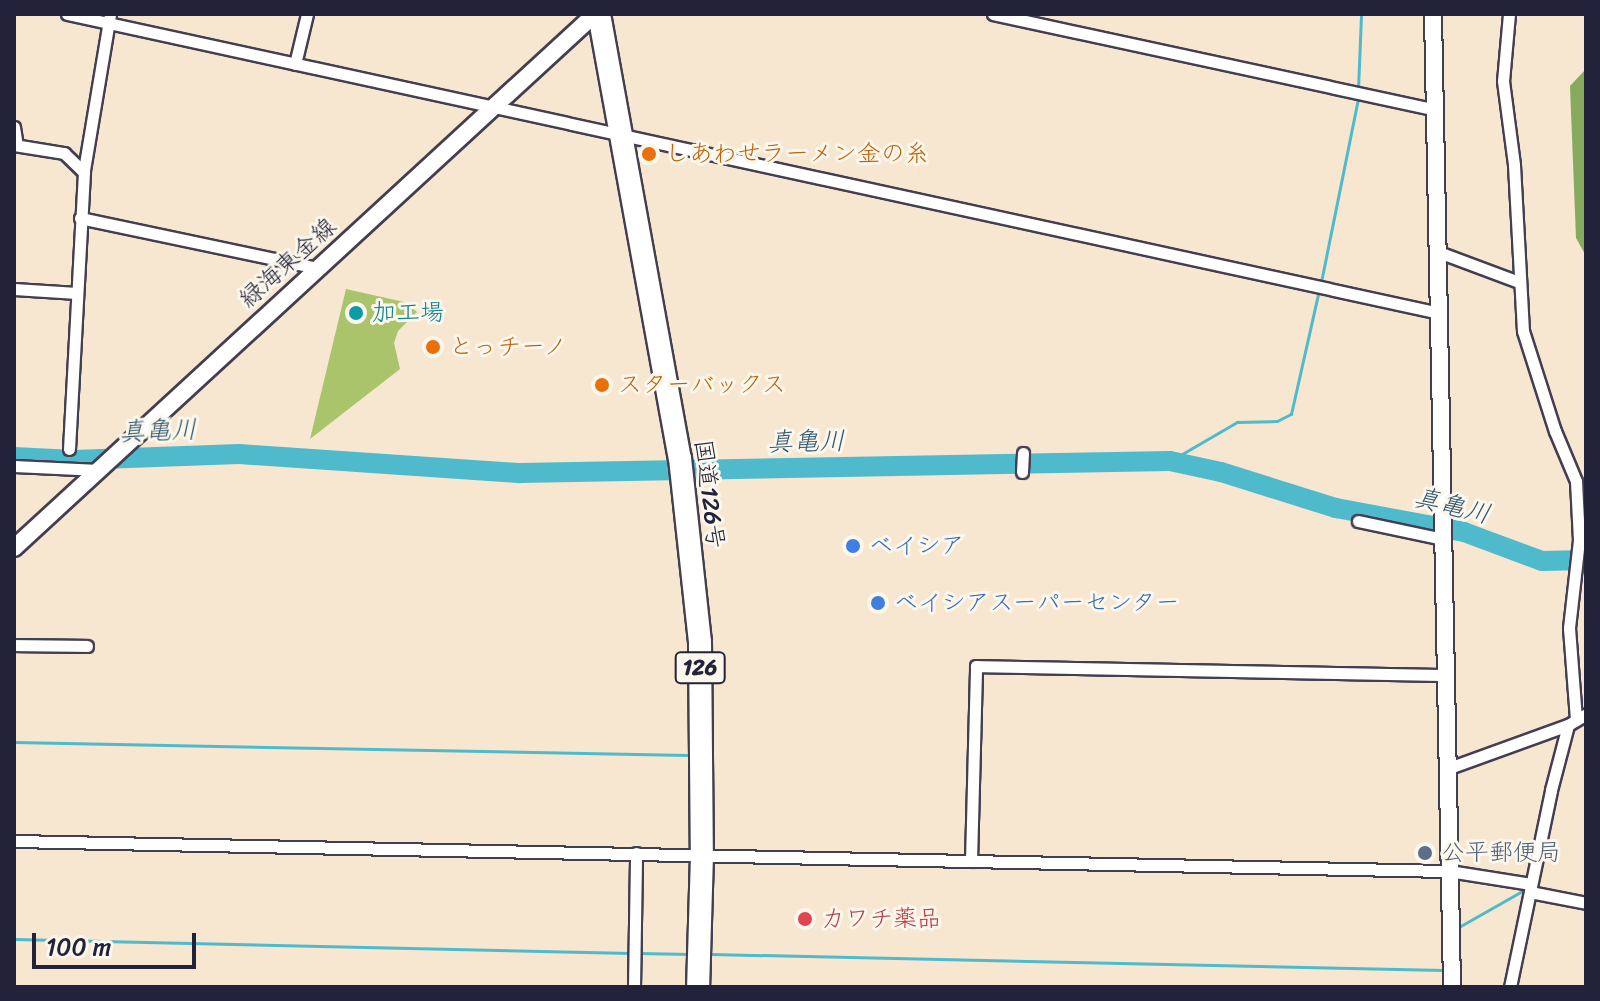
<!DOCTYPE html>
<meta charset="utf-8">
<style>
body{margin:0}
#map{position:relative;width:1600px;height:1001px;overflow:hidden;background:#f7e6d0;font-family:Sriracha,"Klee One",sans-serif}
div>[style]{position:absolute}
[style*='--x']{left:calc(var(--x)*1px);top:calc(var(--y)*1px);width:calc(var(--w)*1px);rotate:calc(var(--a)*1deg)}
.green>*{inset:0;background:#a9c46a}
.forest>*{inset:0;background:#86aa5e}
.stream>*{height:3px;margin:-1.5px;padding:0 1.5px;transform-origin:1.5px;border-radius:1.5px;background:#4fbacb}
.river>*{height:20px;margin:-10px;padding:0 10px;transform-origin:10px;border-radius:10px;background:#4fbacb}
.roads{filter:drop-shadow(2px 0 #423f51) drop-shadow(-2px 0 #423f51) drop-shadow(0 2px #423f51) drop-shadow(0 -2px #423f51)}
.street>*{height:11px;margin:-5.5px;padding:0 5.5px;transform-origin:5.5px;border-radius:5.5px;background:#fff}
.secondary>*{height:16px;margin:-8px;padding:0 8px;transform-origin:8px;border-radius:8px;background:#fff}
.highway>*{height:22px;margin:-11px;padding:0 11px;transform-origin:11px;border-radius:11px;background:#fff}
.dots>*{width:22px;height:22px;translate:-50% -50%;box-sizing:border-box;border:4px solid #fbf7ec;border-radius:50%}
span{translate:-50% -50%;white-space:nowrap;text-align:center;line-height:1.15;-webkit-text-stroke:6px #fbf7ec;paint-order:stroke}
.shield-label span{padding:2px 6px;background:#fbf7ec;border:2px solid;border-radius:6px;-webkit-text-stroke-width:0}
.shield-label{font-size:22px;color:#22223b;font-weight:700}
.food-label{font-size:24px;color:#c56008}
.left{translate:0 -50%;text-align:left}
.street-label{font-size:24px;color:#22223b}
.culture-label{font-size:24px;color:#0d838f}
.shop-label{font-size:24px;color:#366cbe}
.service-label{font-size:24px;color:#4e5e75}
.health-label{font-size:24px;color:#be3a42}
.water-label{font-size:26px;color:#32576d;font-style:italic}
.frame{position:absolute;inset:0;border:16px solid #22223b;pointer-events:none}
.scale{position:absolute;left:32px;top:933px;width:164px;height:36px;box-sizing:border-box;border:4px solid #22223b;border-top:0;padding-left:10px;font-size:24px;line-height:28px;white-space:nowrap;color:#22223b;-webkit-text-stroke:6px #fbf7ec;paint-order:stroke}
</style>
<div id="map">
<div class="green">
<i style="clip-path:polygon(346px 289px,404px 302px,417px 312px,398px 331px,394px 343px,400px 369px,310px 439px)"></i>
</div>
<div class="forest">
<i style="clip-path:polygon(1586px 69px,1586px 256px,1576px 238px,1570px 86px)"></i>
</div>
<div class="stream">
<i style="--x:1358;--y:90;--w:76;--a:-87.7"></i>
<i style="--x:1321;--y:282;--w:188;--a:-78.6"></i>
<i style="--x:1170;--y:461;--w:78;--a:-30.2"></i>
<i style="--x:1237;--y:422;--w:40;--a:-1.4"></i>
<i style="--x:1277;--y:421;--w:16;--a:-27"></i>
<i style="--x:1291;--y:414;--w:127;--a:-77.3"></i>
<i style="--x:14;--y:742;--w:673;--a:1.11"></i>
<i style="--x:1457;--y:928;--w:77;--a:-29.6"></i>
<i style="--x:14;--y:939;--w:616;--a:1.3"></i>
<i style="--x:638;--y:953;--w:52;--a:1.1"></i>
<i style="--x:710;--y:954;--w:733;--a:1.25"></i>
<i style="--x:1443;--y:970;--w:31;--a:-90"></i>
</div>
<div class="river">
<i style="--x:14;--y:457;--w:60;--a:2.9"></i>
<i style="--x:74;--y:460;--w:165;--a:-2.1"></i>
<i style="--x:239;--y:454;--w:282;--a:3.9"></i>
<i style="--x:520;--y:473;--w:650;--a:-1.06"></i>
<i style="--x:1170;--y:461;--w:52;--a:12.2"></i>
<i style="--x:1221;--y:472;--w:121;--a:17.4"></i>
<i style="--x:1336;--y:508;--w:130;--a:10.6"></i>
<i style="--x:1464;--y:532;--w:83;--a:20.4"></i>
<i style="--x:1542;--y:561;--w:44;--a:-1.3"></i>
</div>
<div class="roads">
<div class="street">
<i style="--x:67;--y:14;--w:1404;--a:12.29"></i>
<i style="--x:993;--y:14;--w:451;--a:12.2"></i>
<i style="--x:1509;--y:14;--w:67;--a:95.1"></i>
<i style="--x:1503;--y:81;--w:85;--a:82.5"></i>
<i style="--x:1514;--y:165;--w:166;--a:86.9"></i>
<i style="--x:1523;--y:331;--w:105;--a:72.3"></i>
<i style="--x:1555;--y:431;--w:54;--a:67.2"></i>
<i style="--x:1576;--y:481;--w:59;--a:87.1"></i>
<i style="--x:1579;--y:540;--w:89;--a:96.5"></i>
<i style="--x:1569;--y:628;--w:92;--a:85.6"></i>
<i style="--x:295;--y:64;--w:51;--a:-76.5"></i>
<i style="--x:14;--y:127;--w:18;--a:81"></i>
<i style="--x:14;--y:145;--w:51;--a:9.1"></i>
<i style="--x:64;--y:153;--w:28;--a:44"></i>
<i style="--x:80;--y:218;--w:242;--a:11.9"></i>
<i style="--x:1436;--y:251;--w:89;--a:20.5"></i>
<i style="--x:14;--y:289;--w:63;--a:3.6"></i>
<i style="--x:69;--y:449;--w:279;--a:-86.9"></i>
<i style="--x:84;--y:170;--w:158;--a:-80.5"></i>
<i style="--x:14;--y:466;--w:85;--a:2.7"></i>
<i style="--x:1022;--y:472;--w:19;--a:-87"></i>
<i style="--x:1358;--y:521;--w:87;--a:12"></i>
<i style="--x:14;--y:645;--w:73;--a:0.8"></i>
<i style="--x:1449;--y:768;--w:127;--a:-19.9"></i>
<i style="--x:1568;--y:725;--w:21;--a:-31"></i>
<i style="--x:14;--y:841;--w:1435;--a:1.2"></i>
<i style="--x:1449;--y:871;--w:83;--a:9"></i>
<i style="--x:971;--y:861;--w:195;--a:-88.5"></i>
<i style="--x:976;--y:666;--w:472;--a:1.1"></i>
<i style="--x:1530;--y:892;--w:57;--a:11.1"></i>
<i style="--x:634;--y:987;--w:134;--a:-89.1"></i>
<i style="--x:1510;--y:987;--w:201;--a:-78.2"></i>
<i style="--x:1551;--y:790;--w:67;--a:-75.3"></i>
</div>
<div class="secondary">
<i style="--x:1433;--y:14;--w:973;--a:88.88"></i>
<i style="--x:14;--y:548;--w:789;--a:-42.59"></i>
</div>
<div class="highway">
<i style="--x:599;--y:14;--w:451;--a:79.7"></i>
<i style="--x:680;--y:458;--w:185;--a:83.8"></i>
<i style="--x:700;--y:642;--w:213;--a:89.5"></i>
<i style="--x:702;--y:855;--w:132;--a:91.7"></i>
</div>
</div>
<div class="dots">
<i style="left:649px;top:154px;background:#e8710a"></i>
<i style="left:356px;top:313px;background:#0f9aa8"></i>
<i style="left:433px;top:347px;background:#e8710a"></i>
<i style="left:602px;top:385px;background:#e8710a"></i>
<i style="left:853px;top:546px;background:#3f7fe0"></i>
<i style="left:878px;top:603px;background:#3f7fe0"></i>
<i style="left:1425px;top:853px;background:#5c6f8a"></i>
<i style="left:805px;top:919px;background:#e0444e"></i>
</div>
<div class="shield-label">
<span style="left:700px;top:668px">126</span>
</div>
<div class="food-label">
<span class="left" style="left:665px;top:154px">しあわせラーメン金の糸</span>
<span class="left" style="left:449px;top:347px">とっチーノ</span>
<span class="left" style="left:618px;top:385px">スターバックス</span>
</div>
<div class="street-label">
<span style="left:288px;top:263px;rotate:-42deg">緑海東金線</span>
<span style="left:709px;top:494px;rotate:83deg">国道126号</span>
</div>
<div class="culture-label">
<span class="left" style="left:372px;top:313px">加工場</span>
</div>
<div class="shop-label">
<span class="left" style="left:869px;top:546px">ベイシア</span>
<span class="left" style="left:894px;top:603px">ベイシアスーパーセンター</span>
</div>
<div class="service-label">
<span class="left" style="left:1441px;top:853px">公平郵便局</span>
</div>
<div class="health-label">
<span class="left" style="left:821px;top:919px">カワチ薬品</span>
</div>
<div class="water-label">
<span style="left:158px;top:431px;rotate:-2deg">真亀川</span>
<span style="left:806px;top:442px;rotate:-1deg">真亀川</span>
<span style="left:1452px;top:506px;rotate:14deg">真亀川</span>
</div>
<div class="frame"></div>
<div class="scale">100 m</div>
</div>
